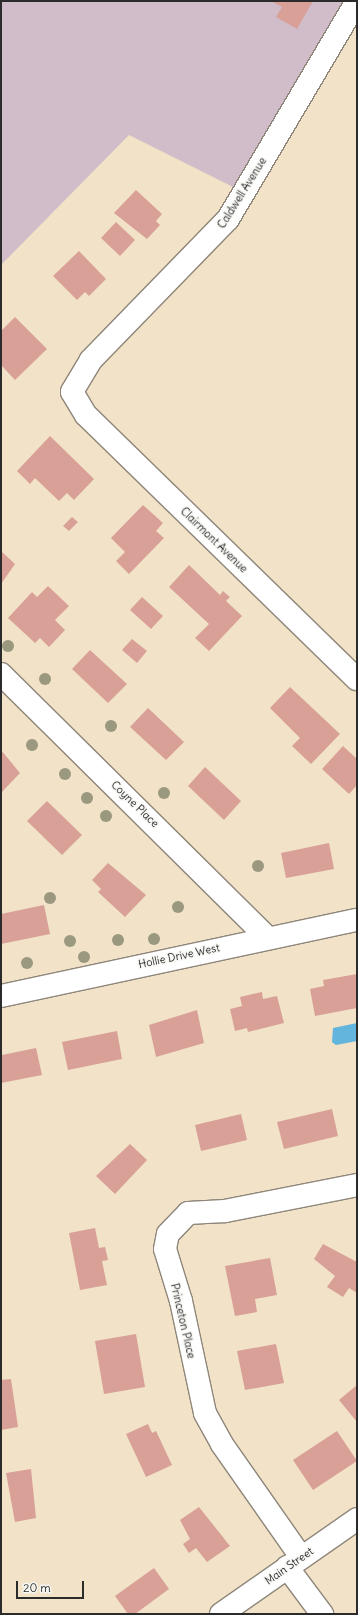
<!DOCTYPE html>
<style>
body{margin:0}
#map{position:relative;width:358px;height:1615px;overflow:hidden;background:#f1e2c8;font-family:Delius,sans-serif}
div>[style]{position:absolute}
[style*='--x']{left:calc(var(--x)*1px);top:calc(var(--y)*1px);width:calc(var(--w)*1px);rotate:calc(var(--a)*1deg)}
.industrial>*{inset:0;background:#d1bdc9}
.water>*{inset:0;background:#63b5de}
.building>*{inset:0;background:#d9a098}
.roads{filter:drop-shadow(1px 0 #8e867a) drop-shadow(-1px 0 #8e867a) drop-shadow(0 1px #8e867a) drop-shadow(0 -1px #8e867a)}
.minor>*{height:22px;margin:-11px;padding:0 11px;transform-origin:11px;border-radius:11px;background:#fff}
.tertiary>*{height:22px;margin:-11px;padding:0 11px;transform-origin:11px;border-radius:11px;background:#fff}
.trees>*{width:12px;height:12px;margin:-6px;border-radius:50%;background:#9a987e}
span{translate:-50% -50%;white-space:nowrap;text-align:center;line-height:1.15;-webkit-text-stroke:3px #f6f6f2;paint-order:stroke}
.street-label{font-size:11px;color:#2b2b2b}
.frame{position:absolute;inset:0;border:2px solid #2b2b2b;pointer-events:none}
.scale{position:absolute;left:16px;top:1581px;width:68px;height:18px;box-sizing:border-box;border:2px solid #2b2b2b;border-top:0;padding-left:5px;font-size:12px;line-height:14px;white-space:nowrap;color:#2b2b2b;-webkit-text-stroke:3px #f6f6f2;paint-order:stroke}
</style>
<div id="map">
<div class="industrial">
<i style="clip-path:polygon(1px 1px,351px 1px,235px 188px,129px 135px,1px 265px)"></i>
</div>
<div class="water">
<i style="clip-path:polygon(357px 1023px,357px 1041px,336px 1045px,332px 1042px,333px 1028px)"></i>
</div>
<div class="building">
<i style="clip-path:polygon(271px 1px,313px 1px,297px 29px,276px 17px,282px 7px)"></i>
<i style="clip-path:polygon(136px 190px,162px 214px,156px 221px,160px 225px,147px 239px,114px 213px)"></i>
<i style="clip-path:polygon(116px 222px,135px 240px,120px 256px,101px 238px)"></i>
<i style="clip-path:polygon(79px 251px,106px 279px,89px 296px,85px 292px,77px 300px,53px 276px)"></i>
<i style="clip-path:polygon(15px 317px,47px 349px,15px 380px,1px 365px,1px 331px)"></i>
<i style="clip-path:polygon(50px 436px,94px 479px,74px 500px,67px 493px,59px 501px,35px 478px,30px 484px,17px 471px)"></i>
<i style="clip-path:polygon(143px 505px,163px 523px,156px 531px,164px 538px,129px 574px,116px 561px,125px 552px,111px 538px)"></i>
<i style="clip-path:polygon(72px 517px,78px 522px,69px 531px,63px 526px)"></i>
<i style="clip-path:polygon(1px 551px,15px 564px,1px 584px)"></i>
<i style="clip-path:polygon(189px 565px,220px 595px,223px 591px,230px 597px,226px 601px,242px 616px,209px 651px,195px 638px,209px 624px,169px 587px)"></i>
<i style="clip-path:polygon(48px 586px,69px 606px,55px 620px,65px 630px,49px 647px,40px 638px,35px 643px,8px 618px,32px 592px,37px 597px)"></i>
<i style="clip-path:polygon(142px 597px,163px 616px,151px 629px,130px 610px)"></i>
<i style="clip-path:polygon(132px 639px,147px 651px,137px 663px,122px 650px)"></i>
<i style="clip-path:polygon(90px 650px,127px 684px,108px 703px,72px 669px)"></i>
<i style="clip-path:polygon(290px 687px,340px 734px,311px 764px,292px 746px,300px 738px,270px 708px)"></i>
<i style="clip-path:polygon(148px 708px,184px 742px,166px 760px,130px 727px)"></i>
<i style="clip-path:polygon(343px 746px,357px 759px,357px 785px,349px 794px,322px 769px)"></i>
<i style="clip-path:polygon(1px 750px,20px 773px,1px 793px)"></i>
<i style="clip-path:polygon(205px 767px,241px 801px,224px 820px,188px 786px)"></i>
<i style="clip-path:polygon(47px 801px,82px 835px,62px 855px,27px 821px)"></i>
<i style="clip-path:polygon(329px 843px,334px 869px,286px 878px,281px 853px)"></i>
<i style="clip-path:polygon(108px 863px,146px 895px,125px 917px,98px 892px,101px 889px,92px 880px)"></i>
<i style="clip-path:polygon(44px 905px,50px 934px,1px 944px,1px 914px)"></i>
<i style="clip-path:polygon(357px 974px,357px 1008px,315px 1016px,310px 989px,324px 986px,323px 980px)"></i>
<i style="clip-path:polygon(262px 992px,263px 999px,277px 996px,284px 1023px,248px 1032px,247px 1028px,235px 1031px,230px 1009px,242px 1006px,240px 997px)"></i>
<i style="clip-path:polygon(197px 1010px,204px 1043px,156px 1057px,149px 1025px)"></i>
<i style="clip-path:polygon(117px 1031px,122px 1059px,68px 1070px,62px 1042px)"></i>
<i style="clip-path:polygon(36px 1048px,42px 1075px,1px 1083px,2px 1055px)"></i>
<i style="clip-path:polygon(332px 1109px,338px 1136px,284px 1149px,277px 1122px)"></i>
<i style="clip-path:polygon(241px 1114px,247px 1140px,201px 1151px,195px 1125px)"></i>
<i style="clip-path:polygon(130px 1144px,147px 1160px,115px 1194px,96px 1176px)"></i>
<i style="clip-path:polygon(95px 1228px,99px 1248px,105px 1247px,108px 1260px,102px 1261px,107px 1285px,80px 1290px,69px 1233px)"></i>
<i style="clip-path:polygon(323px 1244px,357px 1262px,357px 1293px,349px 1288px,343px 1297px,327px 1287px,335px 1276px,314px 1259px)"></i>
<i style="clip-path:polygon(270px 1258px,277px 1295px,255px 1299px,257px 1312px,235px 1316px,225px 1266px)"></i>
<i style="clip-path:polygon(136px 1334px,145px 1387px,104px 1394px,95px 1341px)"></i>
<i style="clip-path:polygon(276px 1344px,284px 1383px,245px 1390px,237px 1351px)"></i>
<i style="clip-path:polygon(11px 1379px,18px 1427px,1px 1430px,1px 1380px)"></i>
<i style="clip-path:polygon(357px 1385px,357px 1422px,339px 1400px)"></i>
<i style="clip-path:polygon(148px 1424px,152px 1433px,156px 1431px,172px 1465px,146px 1477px,126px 1434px)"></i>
<i style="clip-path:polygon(337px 1431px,357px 1461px,313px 1490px,293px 1460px)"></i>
<i style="clip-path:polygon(31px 1469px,36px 1518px,15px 1522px,6px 1473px)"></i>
<i style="clip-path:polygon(199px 1507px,230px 1546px,207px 1562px,196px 1548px,189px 1553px,183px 1544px,190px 1539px,180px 1520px)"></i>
<i style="clip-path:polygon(154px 1568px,169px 1589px,135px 1614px,128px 1614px,115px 1596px)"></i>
</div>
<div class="roads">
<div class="minor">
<i style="--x:357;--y:1;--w:253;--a:120.6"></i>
<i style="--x:228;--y:219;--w:197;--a:134.2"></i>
<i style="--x:91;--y:360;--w:37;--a:121"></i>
<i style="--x:72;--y:392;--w:27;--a:59"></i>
<i style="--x:86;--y:415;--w:378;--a:44.3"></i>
<i style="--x:1;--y:674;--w:374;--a:44.7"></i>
<i style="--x:1;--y:996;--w:364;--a:-12.1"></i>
<i style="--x:301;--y:1557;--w:138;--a:-125"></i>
<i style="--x:222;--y:1444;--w:35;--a:-119"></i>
<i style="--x:205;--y:1413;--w:115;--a:-102.1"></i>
<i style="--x:181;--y:1301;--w:54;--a:-107.1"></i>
<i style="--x:165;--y:1249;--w:15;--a:-79"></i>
<i style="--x:168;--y:1234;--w:29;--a:-46"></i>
<i style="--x:188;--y:1213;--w:37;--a:-3"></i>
<i style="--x:225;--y:1211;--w:135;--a:-11.1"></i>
<i style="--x:287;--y:1567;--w:59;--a:53.3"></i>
</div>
<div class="tertiary">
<i style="--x:221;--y:1614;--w:166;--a:-34.9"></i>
</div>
</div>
<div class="trees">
<i style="left:8px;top:646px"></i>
<i style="left:45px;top:679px"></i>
<i style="left:111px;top:726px"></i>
<i style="left:32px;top:745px"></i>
<i style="left:65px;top:774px"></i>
<i style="left:164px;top:793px"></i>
<i style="left:87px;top:798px"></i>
<i style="left:106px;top:816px"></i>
<i style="left:258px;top:866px"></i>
<i style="left:50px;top:898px"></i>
<i style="left:178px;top:907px"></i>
<i style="left:154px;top:939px"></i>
<i style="left:118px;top:940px"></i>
<i style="left:70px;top:941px"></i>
<i style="left:84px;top:957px"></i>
<i style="left:27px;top:963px"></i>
</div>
<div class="street-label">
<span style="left:242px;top:193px;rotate:-58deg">Caldwell Avenue</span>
<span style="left:214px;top:540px;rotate:44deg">Clairmont Avenue</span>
<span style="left:135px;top:804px;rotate:44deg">Coyne Place</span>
<span style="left:179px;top:956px;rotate:-12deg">Hollie Drive West</span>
<span style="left:183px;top:1321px;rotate:77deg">Princeton Place</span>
<span style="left:289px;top:1566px;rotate:-35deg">Main Street</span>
</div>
<div class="frame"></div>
<div class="scale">20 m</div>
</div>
